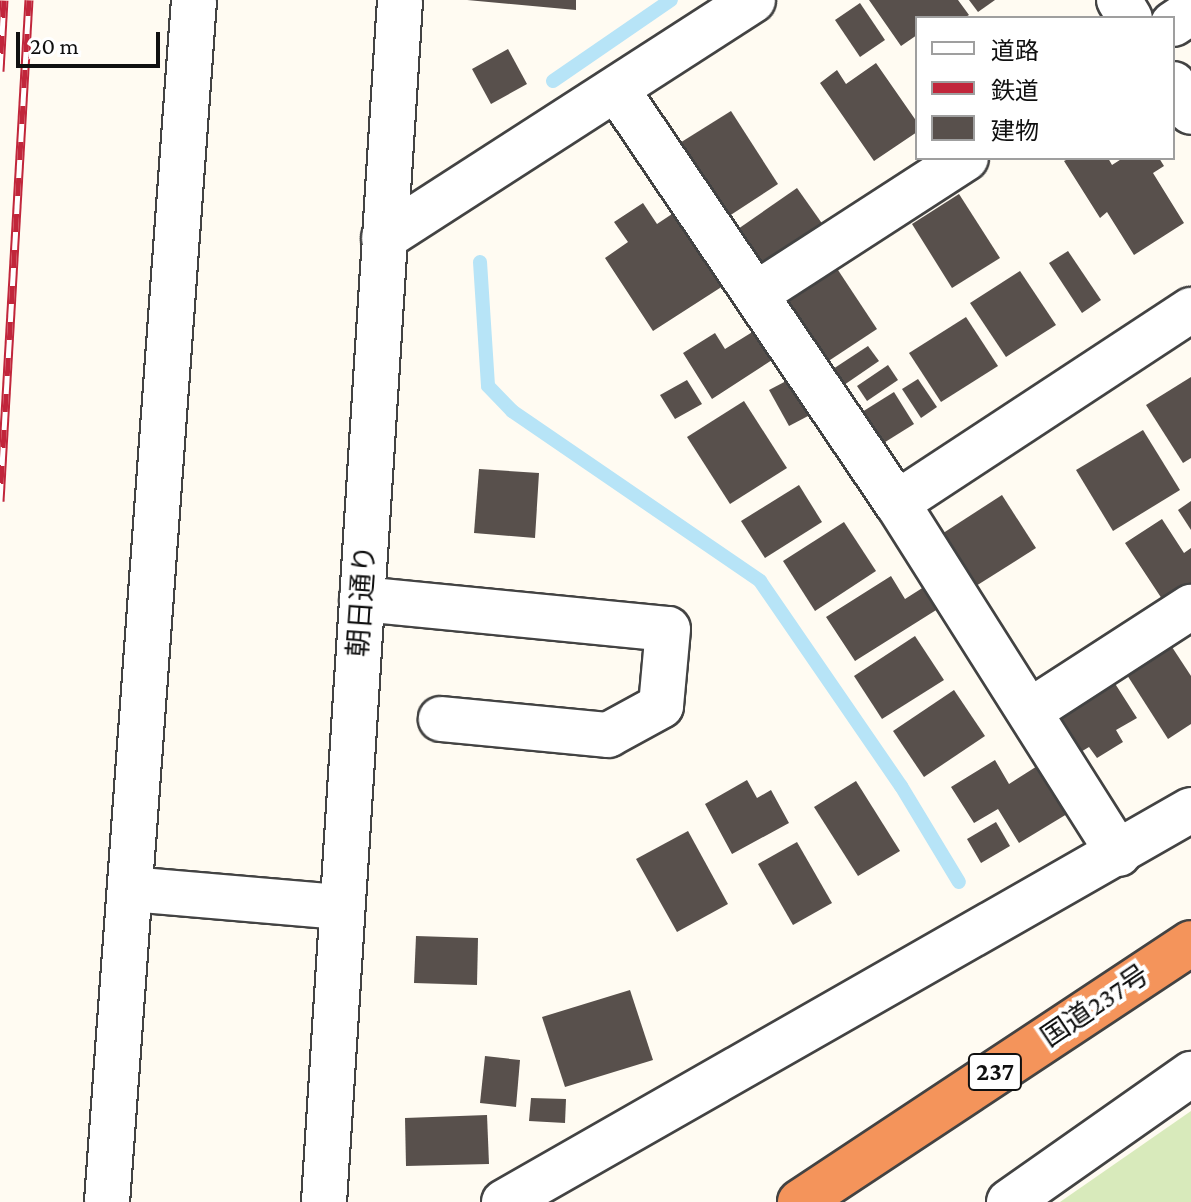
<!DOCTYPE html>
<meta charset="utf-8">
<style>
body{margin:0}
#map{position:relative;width:1191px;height:1202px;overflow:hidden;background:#fffbf2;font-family:"Crimson Pro","Noto Sans JP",serif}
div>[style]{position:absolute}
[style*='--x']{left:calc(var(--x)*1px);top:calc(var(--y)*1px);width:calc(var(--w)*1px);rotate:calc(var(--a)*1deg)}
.green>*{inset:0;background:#d8eabb}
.stream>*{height:14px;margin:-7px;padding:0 7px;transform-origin:7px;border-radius:7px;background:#b7e4f7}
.building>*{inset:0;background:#58504c}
.roads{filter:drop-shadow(2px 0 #434343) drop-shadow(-2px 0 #434343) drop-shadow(0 2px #434343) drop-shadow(0 -2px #434343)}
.minor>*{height:44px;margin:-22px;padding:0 22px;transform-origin:22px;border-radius:22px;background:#fff}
.highway>*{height:44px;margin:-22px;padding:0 22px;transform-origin:22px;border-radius:22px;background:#f4945b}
.rail>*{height:9px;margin-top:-4.5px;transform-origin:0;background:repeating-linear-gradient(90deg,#fff 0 18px,#c1263b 0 36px);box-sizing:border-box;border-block:2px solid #c1263b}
span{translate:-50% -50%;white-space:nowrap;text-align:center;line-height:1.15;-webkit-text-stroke:8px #fff;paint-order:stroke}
.shield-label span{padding:2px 6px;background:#fff;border:2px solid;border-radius:6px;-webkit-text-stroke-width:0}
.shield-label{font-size:26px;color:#101010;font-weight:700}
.street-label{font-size:28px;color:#101010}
.legend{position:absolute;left:915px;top:16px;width:260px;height:144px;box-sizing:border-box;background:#fff;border:2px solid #9f9f9f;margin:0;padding:10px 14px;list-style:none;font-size:24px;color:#101010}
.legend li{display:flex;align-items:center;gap:16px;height:40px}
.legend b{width:40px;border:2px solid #9f9f9f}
.scale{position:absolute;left:16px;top:32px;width:144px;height:36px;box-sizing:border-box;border:4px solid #101010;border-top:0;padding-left:10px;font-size:24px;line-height:28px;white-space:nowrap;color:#101010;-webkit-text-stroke:6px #fff;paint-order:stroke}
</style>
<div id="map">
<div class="green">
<i style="clip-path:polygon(1191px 1111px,1191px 1202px,1060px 1202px)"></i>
</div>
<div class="stream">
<i style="--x:553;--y:81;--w:143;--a:-34.5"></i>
<i style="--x:480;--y:262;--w:124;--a:86.3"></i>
<i style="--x:488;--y:386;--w:35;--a:46"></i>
<i style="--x:512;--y:411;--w:301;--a:34.4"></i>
<i style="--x:760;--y:581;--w:249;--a:55.5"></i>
<i style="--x:901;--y:786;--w:112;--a:58.9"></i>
</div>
<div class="building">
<i style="clip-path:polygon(467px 0,576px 0,576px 10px)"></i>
<i style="clip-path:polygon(869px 0,958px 0,969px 15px,964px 18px,917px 18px,917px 35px,901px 46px)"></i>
<i style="clip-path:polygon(969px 0,995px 0,978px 12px)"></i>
<i style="clip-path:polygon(860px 3px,885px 40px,860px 57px,835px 20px)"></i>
<i style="clip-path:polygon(508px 49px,527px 84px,491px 104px,472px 69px)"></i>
<i style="clip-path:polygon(876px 63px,917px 122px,917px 132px,874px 161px,820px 83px,837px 70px,846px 84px)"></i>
<i style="clip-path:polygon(731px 111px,778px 184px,723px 220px,675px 146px)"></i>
<i style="clip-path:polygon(1070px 158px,1108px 158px,1112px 165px,1123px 158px,1159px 158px,1164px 166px,1153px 173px,1184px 223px,1134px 255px,1107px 212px,1100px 218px,1064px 161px)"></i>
<i style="clip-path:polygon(797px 188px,826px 229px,767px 270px,738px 229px)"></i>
<i style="clip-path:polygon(959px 194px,1000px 258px,952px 288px,912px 224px)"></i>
<i style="clip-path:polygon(643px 203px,657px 224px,675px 212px,723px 286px,653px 331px,605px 258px,628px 242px,614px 222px)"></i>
<i style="clip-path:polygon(1068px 251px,1101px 300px,1082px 313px,1049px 263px)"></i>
<i style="clip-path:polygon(834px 264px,877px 329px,827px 362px,784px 296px)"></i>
<i style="clip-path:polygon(1020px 271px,1056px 325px,1006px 357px,970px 303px)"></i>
<i style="clip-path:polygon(966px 317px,998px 366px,941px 402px,909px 353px)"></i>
<i style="clip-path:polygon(754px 331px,772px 360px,712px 399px,683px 353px,715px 333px,725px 349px)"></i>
<i style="clip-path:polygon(868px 346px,879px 361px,844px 385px,833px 369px)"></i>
<i style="clip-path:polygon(888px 365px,898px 380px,867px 401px,857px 386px)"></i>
<i style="clip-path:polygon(1191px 377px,1191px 458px,1183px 463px,1146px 405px)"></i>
<i style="clip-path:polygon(790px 379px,810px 415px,789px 426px,769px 390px)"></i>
<i style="clip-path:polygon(918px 379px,937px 407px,921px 418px,902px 389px)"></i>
<i style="clip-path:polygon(687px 380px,702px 404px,675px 419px,660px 395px)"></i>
<i style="clip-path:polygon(894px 392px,914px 424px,882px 444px,862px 412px)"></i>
<i style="clip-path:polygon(744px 401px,787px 468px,730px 504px,687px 437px)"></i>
<i style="clip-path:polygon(1143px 430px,1180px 490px,1113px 531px,1076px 470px)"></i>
<i style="clip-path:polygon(479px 469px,539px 473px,535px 538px,474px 533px)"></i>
<i style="clip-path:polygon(799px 485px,822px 522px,765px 558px,741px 521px)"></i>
<i style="clip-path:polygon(1002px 495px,1036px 548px,968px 591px,934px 539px)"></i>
<i style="clip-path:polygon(1191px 501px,1191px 530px,1178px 510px)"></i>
<i style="clip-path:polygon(1162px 519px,1184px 553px,1191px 548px,1191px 589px,1166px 605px,1125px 543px)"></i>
<i style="clip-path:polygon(844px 522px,876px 571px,815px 611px,783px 561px)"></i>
<i style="clip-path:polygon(891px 576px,905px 599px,927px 585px,941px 607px,855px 661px,826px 617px)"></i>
<i style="clip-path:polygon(915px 636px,944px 680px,882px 719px,854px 676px)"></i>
<i style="clip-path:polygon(1172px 647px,1191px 676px,1191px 724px,1168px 739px,1127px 675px)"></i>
<i style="clip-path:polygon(1114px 682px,1137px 718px,1116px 730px,1123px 742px,1097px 758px,1089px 747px,1079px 753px,1057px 717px)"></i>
<i style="clip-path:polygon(954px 690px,985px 736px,924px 777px,893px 731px)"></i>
<i style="clip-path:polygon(995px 760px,1009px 784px,1042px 763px,1072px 811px,1019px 843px,998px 809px,974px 823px,951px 787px)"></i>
<i style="clip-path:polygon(747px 780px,757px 798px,771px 790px,789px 823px,732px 854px,705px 804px)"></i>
<i style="clip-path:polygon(856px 781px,900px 851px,858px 876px,814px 807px)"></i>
<i style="clip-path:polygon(996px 822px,1010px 846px,981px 863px,967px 839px)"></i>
<i style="clip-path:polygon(688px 831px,728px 904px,677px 932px,636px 859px)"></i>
<i style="clip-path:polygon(797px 842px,832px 903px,793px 925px,758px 864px)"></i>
<i style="clip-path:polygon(416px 936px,478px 938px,477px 985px,414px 983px)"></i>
<i style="clip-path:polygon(630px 990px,653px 1060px,565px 1087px,542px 1017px)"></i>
<i style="clip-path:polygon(485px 1056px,520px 1060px,516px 1107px,480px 1103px)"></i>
<i style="clip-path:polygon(531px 1098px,566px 1099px,565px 1123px,529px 1121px)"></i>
<i style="clip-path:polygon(487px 1115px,489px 1164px,406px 1166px,405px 1118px)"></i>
</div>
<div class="roads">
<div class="minor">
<i style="--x:1119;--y:0;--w:21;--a:59"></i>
<i style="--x:1173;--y:24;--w:22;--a:-34"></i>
<i style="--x:1173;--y:84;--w:33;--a:57"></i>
<i style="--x:617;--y:90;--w:499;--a:55.9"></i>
<i style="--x:897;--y:503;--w:415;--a:57.7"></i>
<i style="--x:384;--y:238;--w:439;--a:-32.8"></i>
<i style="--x:756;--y:294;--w:250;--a:-32.9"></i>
<i style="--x:897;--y:503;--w:352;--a:-33.3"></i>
<i style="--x:362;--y:599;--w:307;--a:5.6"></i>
<i style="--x:668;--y:629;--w:77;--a:95.2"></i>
<i style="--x:661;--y:706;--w:60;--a:151.3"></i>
<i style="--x:608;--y:735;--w:168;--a:-174.5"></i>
<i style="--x:1030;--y:711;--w:192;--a:-32.9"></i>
<i style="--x:130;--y:889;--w:213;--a:4.9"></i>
<i style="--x:107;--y:1202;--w:1205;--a:-85.86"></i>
<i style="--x:324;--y:1202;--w:1204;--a:-86.38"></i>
<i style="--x:504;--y:1202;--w:791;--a:-29.71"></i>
<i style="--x:1009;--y:1202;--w:223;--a:-35.1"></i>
</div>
<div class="highway">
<i style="--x:800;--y:1202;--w:469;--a:-33.5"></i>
</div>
</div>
<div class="rail">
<i style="--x:0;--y:71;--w:71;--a:-86.8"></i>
<i style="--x:0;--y:501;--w:502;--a:-86.69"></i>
</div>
<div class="shield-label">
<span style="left:995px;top:1072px">237</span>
</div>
<div class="street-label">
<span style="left:362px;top:601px;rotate:-86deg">朝日通り</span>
<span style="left:1095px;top:1006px;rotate:-34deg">国道237号</span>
</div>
<ul class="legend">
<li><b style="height:10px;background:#fff"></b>道路</li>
<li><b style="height:10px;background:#c1263b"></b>鉄道</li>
<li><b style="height:22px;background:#58504c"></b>建物</li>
</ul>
<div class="scale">20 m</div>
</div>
